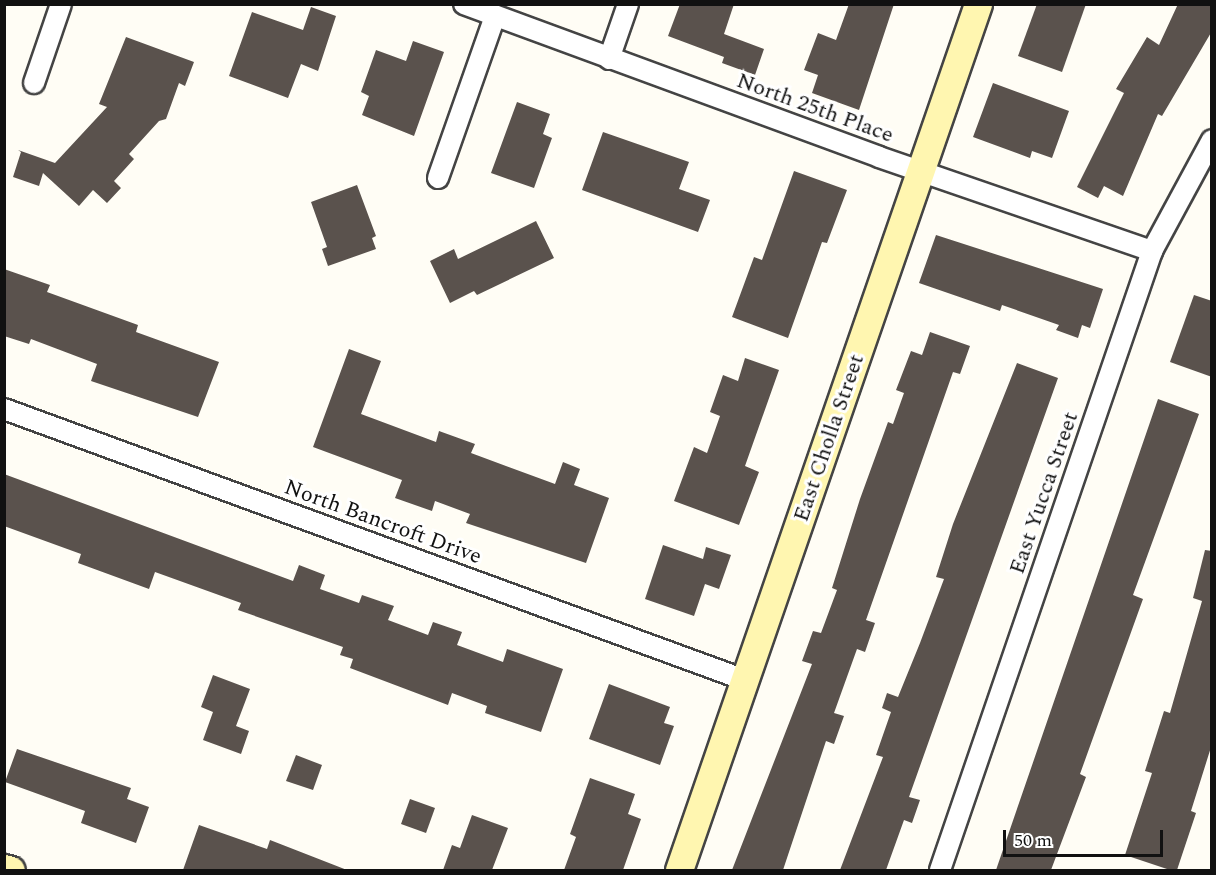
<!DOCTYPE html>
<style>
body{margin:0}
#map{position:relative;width:1216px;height:875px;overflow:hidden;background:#fffdf5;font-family:Spectral,serif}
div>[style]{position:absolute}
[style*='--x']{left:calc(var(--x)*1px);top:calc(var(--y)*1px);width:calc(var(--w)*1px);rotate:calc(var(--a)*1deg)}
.building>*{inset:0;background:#5a524d}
.roads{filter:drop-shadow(2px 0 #444) drop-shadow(-2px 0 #444) drop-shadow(0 2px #444) drop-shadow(0 -2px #444)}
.street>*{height:20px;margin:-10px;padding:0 10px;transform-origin:10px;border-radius:10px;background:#fff}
.secondary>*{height:27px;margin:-13.5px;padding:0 13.5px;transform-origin:13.5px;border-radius:13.5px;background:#fff6b0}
span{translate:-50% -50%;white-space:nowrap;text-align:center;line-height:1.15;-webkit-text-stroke:6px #fff;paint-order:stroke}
.street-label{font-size:22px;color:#111}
.frame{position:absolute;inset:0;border:6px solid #111;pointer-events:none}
.scale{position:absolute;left:1003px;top:830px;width:160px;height:27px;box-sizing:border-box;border:3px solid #111;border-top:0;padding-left:8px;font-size:18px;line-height:21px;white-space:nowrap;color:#111;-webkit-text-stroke:4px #fff;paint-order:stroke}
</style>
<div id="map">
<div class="building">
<i style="clip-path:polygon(680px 4px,734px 4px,724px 34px,764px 49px,755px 75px,722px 63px,724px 57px,668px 36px)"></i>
<i style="clip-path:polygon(849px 4px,894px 4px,859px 110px,812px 93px,818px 75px,804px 70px,818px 33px,836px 40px)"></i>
<i style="clip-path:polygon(1037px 4px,1086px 4px,1062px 72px,1018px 56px)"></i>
<i style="clip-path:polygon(1178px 4px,1212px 4px,1212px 31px,1162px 116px,1158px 114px,1123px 196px,1104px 186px,1098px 198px,1077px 187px,1124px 93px,1116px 89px,1147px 37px,1159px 45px)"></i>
<i style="clip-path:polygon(311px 7px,336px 16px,318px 71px,301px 64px,288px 98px,229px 76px,252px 12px,303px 30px)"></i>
<i style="clip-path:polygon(126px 37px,194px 62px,185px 86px,179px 83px,166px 119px,159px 121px,129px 154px,134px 159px,114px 181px,121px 188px,107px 203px,93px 190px,79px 206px,43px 173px,39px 186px,13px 177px,21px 152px,18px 150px,55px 163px,107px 107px,99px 104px)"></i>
<i style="clip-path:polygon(413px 41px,444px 52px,414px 136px,362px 115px,369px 96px,361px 92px,376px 50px,406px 61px)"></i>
<i style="clip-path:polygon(993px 83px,1069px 111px,1052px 158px,1032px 151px,1030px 158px,973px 137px)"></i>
<i style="clip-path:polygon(517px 102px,550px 114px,543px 134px,552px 138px,534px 188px,491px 173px)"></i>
<i style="clip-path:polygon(603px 132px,689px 162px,679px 189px,710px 200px,698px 232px,582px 190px)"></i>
<i style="clip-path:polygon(794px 171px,847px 190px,827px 243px,822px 242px,788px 338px,732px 317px,754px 257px,762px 260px)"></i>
<i style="clip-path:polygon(357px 185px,376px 236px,372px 238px,376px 249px,328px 266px,322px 249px,327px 247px,311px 202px)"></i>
<i style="clip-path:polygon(536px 221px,554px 258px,477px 295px,474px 291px,450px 303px,430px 261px,454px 249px,458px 259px)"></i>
<i style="clip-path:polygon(936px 235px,1103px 289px,1090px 328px,1082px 325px,1078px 338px,1056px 330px,1059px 325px,1002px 305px,1000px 311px,919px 283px)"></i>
<i style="clip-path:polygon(4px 269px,50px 285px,47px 292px,138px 325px,136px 332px,219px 362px,198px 417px,91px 381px,97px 364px,31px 339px,29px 344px,4px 336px)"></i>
<i style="clip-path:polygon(1194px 295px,1212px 301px,1212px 377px,1170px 362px)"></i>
<i style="clip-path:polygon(930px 332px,970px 346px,960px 374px,953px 372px,866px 620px,875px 623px,865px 652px,857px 649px,834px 713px,844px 716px,834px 744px,826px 741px,783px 870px,732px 870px,812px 664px,802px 661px,813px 631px,821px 633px,837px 590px,832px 588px,860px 499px,888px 422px,893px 424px,904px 393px,896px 390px,911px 351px,922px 355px)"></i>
<i style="clip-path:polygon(349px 349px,381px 361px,361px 414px,436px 442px,439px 431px,475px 444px,471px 453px,555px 484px,563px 462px,580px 469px,574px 485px,609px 498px,586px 563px,466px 523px,470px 514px,435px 501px,432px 511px,395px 498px,402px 480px,313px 447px)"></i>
<i style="clip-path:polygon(745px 358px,779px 370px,745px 466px,759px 472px,739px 525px,674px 501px,694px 447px,707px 453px,720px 416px,710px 412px,723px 375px,738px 381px)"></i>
<i style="clip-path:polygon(1017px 363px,1058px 378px,909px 797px,920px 800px,912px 823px,904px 820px,886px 870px,840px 870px,883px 757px,876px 755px,891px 712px,882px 708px,887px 693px,898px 697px,920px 643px,944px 579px,936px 577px,953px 524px)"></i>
<i style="clip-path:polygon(1158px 399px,1199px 414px,1133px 595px,1143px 599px,1080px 774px,1086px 777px,1051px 870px,996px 870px)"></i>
<i style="clip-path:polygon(4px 474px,293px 581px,299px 565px,325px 575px,320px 589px,359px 603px,362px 595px,394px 606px,388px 620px,428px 635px,433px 622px,462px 632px,457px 645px,503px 662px,507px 649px,563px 669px,541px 732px,485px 713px,487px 706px,452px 693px,448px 705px,350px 668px,353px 659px,340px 655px,343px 647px,238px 610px,241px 603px,155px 572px,149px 589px,78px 563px,81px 554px,4px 526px)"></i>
<i style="clip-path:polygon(663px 545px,703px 559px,706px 547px,731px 555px,719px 589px,705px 584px,694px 616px,645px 599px)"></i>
<i style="clip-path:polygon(1205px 550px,1212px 551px,1212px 744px,1191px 811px,1196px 813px,1177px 870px,1170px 870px,1125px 855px,1152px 773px,1145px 771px,1164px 711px,1170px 713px,1202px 601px,1193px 598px)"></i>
<i style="clip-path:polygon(213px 675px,250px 689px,236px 726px,249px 731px,241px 754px,203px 740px,213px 712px,201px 707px)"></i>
<i style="clip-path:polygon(609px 684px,670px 707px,664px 723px,674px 726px,660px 765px,589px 739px)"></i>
<i style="clip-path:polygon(17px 749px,131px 788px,127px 799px,149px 807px,136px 843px,81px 823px,85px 811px,5px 782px)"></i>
<i style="clip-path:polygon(296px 755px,322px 765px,313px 790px,286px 781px)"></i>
<i style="clip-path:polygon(590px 778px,635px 794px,628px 814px,641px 819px,623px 870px,564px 870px,576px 837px,570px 834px)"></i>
<i style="clip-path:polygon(410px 799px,435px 808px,426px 833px,401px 824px)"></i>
<i style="clip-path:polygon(472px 815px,508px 828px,492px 870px,443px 870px,452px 845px,460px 848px)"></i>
<i style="clip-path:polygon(199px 825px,267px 849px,270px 840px,347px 870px,183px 870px)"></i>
</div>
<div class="roads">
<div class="street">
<i style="--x:464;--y:4;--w:442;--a:20.2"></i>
<i style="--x:879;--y:157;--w:289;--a:19"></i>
<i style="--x:609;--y:59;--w:58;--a:-70.9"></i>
<i style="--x:34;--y:83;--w:83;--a:-71.1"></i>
<i style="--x:438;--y:178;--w:172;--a:-70.6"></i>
<i style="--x:4;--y:409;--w:789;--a:20.09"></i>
<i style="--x:940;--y:870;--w:654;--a:-71.09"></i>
<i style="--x:1152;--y:251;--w:126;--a:-61.6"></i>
</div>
<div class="secondary">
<i style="--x:4;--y:868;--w:7;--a:16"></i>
<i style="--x:679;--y:870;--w:916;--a:-70.95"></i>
</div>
</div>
<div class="street-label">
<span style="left:815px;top:108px;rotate:20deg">North 25th Place</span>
<span style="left:829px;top:438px;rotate:-71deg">East Cholla Street</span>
<span style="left:1044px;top:493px;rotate:-71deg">East Yucca Street</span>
<span style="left:383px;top:522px;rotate:20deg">North Bancroft Drive</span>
</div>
<div class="frame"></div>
<div class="scale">50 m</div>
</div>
